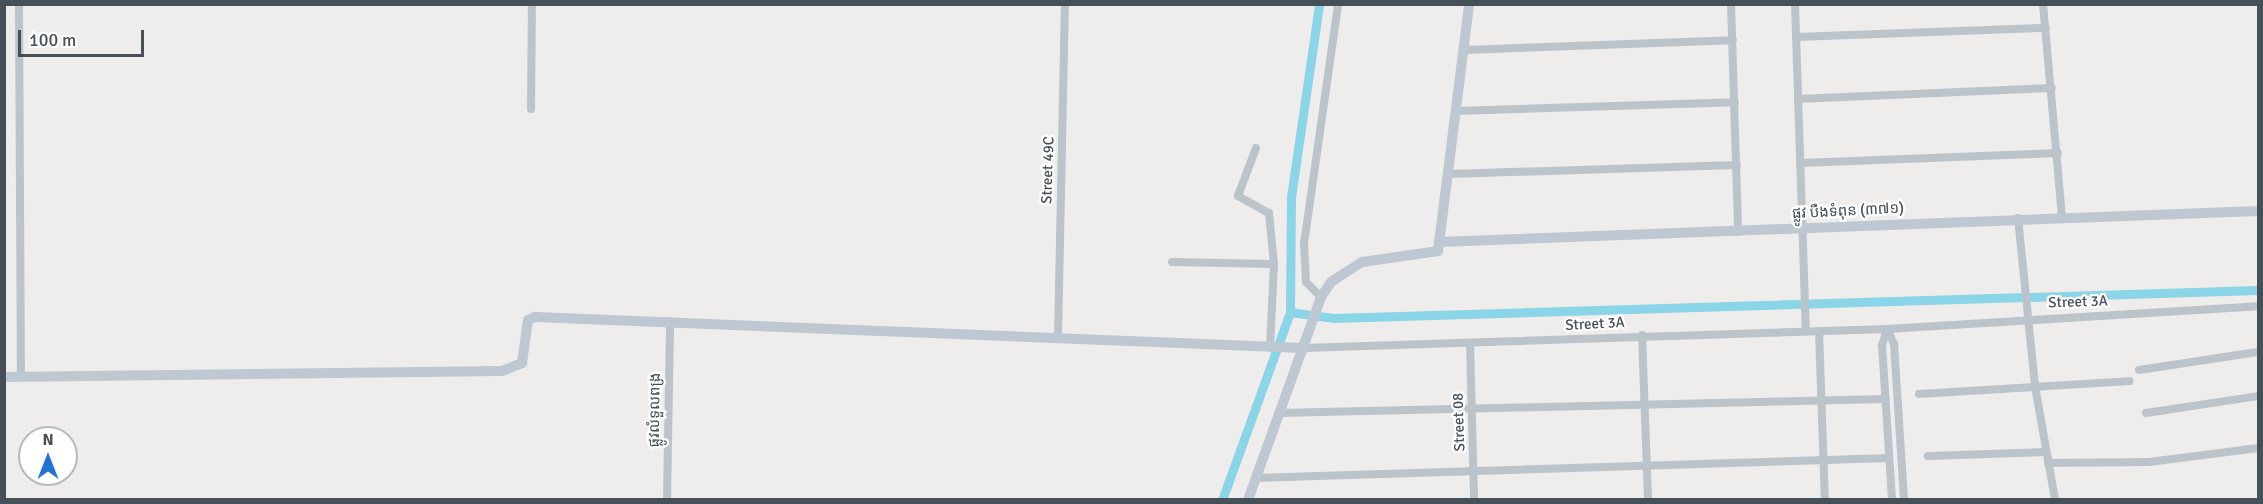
<!DOCTYPE html>
<meta charset="utf-8">
<style>
body{margin:0}
#map{position:relative;width:2263px;height:504px;overflow:hidden;background:#efecec;font-family:Signika,"Noto Sans Khmer",sans-serif}
div>[style]{position:absolute}
[style*='--x']{left:calc(var(--x)*1px);top:calc(var(--y)*1px);width:calc(var(--w)*1px);rotate:calc(var(--a)*1deg)}
.canal>*{height:9px;margin:-4.5px;padding:0 4.5px;transform-origin:4.5px;border-radius:4.5px;background:#8ad5e7}
.street>*{height:8px;margin:-4px;padding:0 4px;transform-origin:4px;border-radius:4px;background:#bbc4cb}
.secondary>*{height:10px;margin:-5px;padding:0 5px;transform-origin:5px;border-radius:5px;background:#bdc8d2}
span{translate:-50% -50%;white-space:nowrap;text-align:center;line-height:1.15;-webkit-text-stroke:4.5px #fff;paint-order:stroke}
.street-label{font-size:15px;color:#455058}
.frame{position:absolute;inset:0;border:6px solid #455058;pointer-events:none}
.north{position:absolute;left:18px;top:426px;width:60px;height:60px;box-sizing:border-box;background:#fff;border:2px solid #b5b9bc;border-radius:50%;rotate:0deg;font-size:16px;font-weight:700;line-height:24px;text-align:center;color:#455058}
.north::after{content:'';display:block;margin:auto;width:21px;height:27px;background:#2173d4;clip-path:polygon(50% 0,100% 100%,50% 72%,0 100%)}
.scale{position:absolute;left:18px;top:30px;width:126px;height:27px;box-sizing:border-box;border:3px solid #455058;border-top:0;padding-left:8px;font-size:18px;line-height:21px;white-space:nowrap;color:#455058;-webkit-text-stroke:4px #fff;paint-order:stroke}
</style>
<div id="map">
<div class="canal">
<i style="--x:1290;--y:312;--w:43;--a:7.9"></i>
<i style="--x:1333;--y:318;--w:925;--a:-1.73"></i>
<i style="--x:1222;--y:500;--w:200;--a:-70.1"></i>
<i style="--x:1290;--y:312;--w:115;--a:-89.5"></i>
<i style="--x:1291;--y:197;--w:195;--a:-81.7"></i>
</div>
<div class="street">
<i style="--x:19;--y:4;--w:373;--a:89.7"></i>
<i style="--x:1731;--y:4;--w:228;--a:88.2"></i>
<i style="--x:1795;--y:4;--w:327;--a:88.1"></i>
<i style="--x:2043;--y:4;--w:212;--a:84.9"></i>
<i style="--x:1796;--y:37;--w:250;--a:-2.1"></i>
<i style="--x:1464;--y:50;--w:269;--a:-2.1"></i>
<i style="--x:1798;--y:99;--w:254;--a:-2.5"></i>
<i style="--x:531;--y:109;--w:105;--a:-89.5"></i>
<i style="--x:1456;--y:111;--w:279;--a:-1.8"></i>
<i style="--x:1256;--y:148;--w:51;--a:110.6"></i>
<i style="--x:1238;--y:196;--w:35;--a:29"></i>
<i style="--x:1269;--y:213;--w:51;--a:84.4"></i>
<i style="--x:1800;--y:163;--w:258;--a:-2.2"></i>
<i style="--x:1449;--y:174;--w:288;--a:-1.8"></i>
<i style="--x:2018;--y:218;--w:169;--a:84.2"></i>
<i style="--x:2035;--y:386;--w:116;--a:80"></i>
<i style="--x:1172;--y:262;--w:102;--a:1.1"></i>
<i style="--x:1274;--y:264;--w:84;--a:92.7"></i>
<i style="--x:1321;--y:297;--w:21;--a:-135"></i>
<i style="--x:1306;--y:282;--w:38;--a:-93"></i>
<i style="--x:1304;--y:244;--w:242;--a:-81.9"></i>
<i style="--x:1887;--y:329;--w:17;--a:65"></i>
<i style="--x:1894;--y:344;--w:156;--a:86.3"></i>
<i style="--x:1887;--y:329;--w:17;--a:107"></i>
<i style="--x:1882;--y:345;--w:155;--a:86.3"></i>
<i style="--x:1819;--y:331;--w:169;--a:88"></i>
<i style="--x:1642;--y:335;--w:165;--a:87.9"></i>
<i style="--x:1058;--y:336;--w:332;--a:-88.8"></i>
<i style="--x:1470;--y:343;--w:157;--a:88.5"></i>
<i style="--x:1304;--y:348;--w:583;--a:-1.87"></i>
<i style="--x:1887;--y:329;--w:372;--a:-3.5"></i>
<i style="--x:2139;--y:370;--w:120;--a:-8.6"></i>
<i style="--x:1919;--y:394;--w:211;--a:-3.5"></i>
<i style="--x:1280;--y:413;--w:606;--a:-1.32"></i>
<i style="--x:2146;--y:413;--w:113;--a:-8.6"></i>
<i style="--x:1928;--y:456;--w:118;--a:-1.9"></i>
<i style="--x:2048;--y:463;--w:101;--a:-0.6"></i>
<i style="--x:2149;--y:462;--w:110;--a:-7.3"></i>
<i style="--x:1256;--y:478;--w:633;--a:-1.81"></i>
<i style="--x:667;--y:500;--w:179;--a:-89"></i>
</div>
<div class="secondary">
<i style="--x:1439;--y:242;--w:820;--a:-2.17"></i>
<i style="--x:4;--y:377;--w:498;--a:-0.7"></i>
<i style="--x:502;--y:371;--w:22;--a:-22"></i>
<i style="--x:522;--y:363;--w:43;--a:-82.1"></i>
<i style="--x:528;--y:320;--w:8;--a:-23"></i>
<i style="--x:535;--y:317;--w:770;--a:2.31"></i>
<i style="--x:1248;--y:500;--w:216;--a:-70.2"></i>
<i style="--x:1321;--y:297;--w:18;--a:-56"></i>
<i style="--x:1331;--y:282;--w:37;--a:-33"></i>
<i style="--x:1362;--y:262;--w:77;--a:-8.2"></i>
<i style="--x:1438;--y:251;--w:249;--a:-82.8"></i>
</div>
<div class="street-label">
<span style="left:1048px;top:170px;rotate:-88deg">Street 49C</span>
<span style="left:1848px;top:211px;rotate:-3deg">ផ្លូវ បឹងទំពុន (៣៧១)</span>
<span style="left:2078px;top:302px;rotate:-2deg">Street 3A</span>
<span style="left:1595px;top:324px;rotate:-3deg">Street 3A</span>
<span style="left:655px;top:410px;rotate:-89deg">ផ្លូវលំទួលពង្រ</span>
<span style="left:1459px;top:422px;rotate:-92deg">Street 08</span>
</div>
<div class="frame"></div>
<div class="north">N</div>
<div class="scale">100 m</div>
</div>
